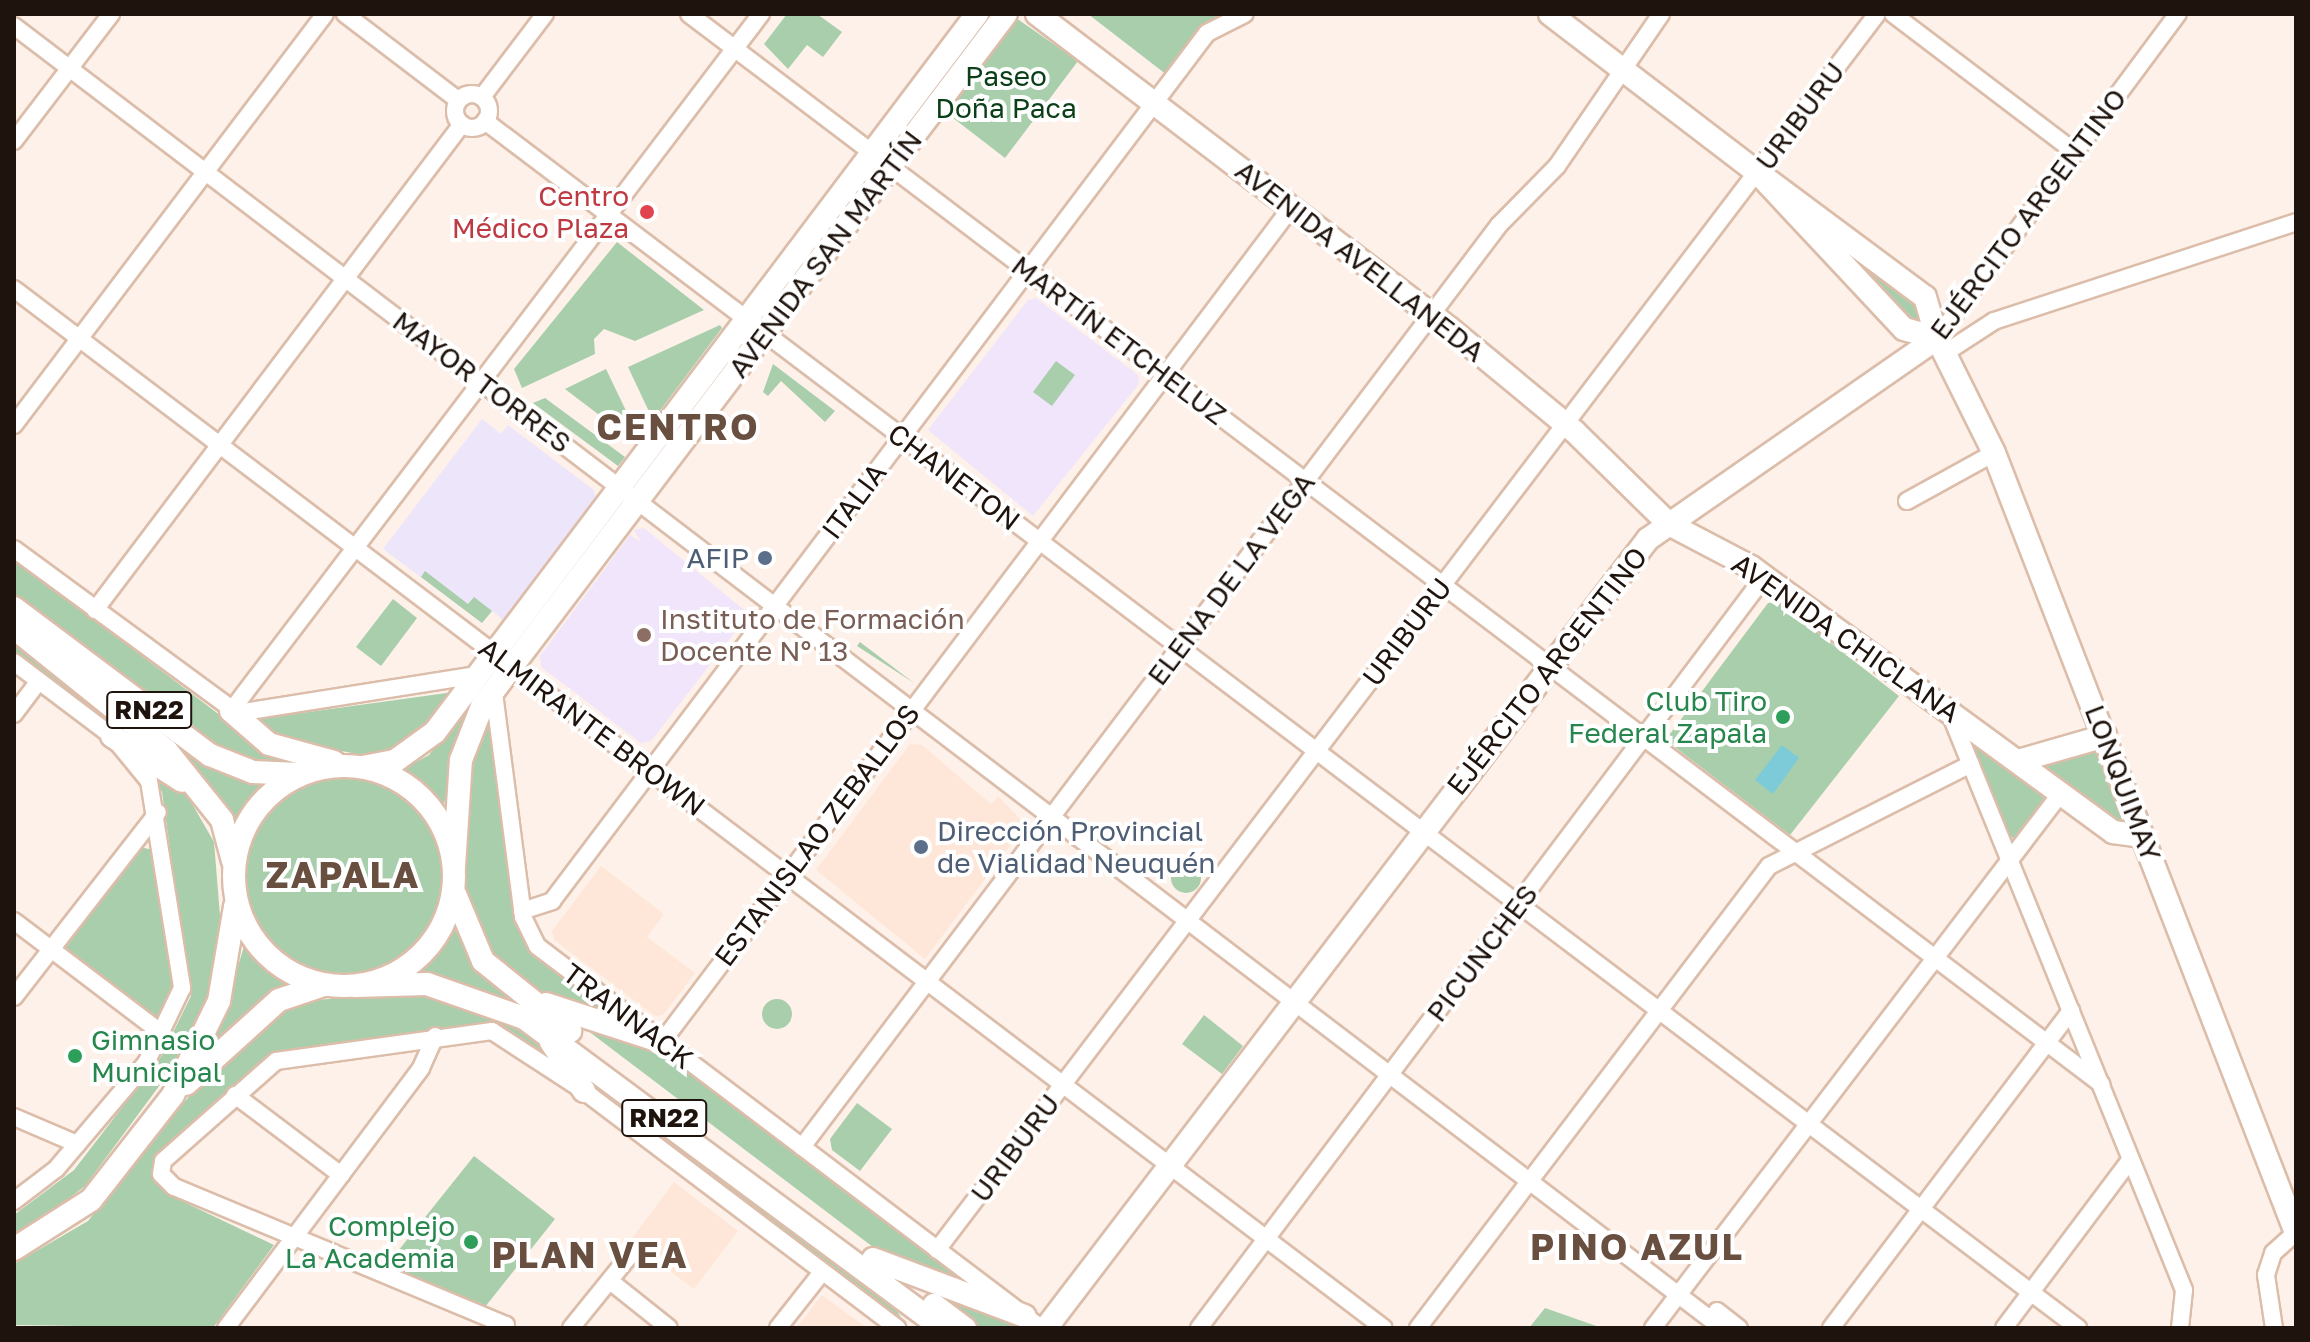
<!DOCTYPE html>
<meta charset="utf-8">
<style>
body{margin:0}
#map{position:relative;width:2310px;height:1342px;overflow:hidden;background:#fef1e9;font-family:"Golos Text",sans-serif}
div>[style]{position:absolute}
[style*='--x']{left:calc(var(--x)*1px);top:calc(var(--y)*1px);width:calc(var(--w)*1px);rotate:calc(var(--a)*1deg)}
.built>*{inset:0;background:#fee7d8}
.education>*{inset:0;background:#f0e5fa}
.medical>*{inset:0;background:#ede6fb}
.green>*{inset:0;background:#a8ceab}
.round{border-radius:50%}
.water>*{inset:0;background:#7dcad8}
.roads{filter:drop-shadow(2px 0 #dbbdaa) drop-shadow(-2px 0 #dbbdaa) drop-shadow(0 2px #dbbdaa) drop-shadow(0 -2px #dbbdaa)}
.minor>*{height:16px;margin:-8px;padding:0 8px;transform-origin:8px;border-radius:8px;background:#fff}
.minor>.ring{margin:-8px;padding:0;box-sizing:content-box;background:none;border:16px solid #fff;border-radius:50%}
.major>*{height:22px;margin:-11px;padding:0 11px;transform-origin:11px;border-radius:11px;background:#fff}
.major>.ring{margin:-11px;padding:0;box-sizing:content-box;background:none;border:22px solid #fff;border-radius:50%}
.dots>*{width:22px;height:22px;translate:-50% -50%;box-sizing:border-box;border:4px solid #fff;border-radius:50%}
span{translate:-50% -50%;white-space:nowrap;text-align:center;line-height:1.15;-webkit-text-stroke:8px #fff;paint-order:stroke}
.shield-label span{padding:2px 6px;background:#fff;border:2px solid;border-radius:6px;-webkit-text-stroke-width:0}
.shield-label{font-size:26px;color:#1e130d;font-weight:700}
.park-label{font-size:28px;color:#0b3f17}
.street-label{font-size:28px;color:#1e130d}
.health-label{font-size:28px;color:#be3a42}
.right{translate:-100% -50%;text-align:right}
.service-label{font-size:28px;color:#4e5e75}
.left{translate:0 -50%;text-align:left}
.education-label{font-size:28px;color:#785e54}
.leisure-label{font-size:28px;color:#27864d}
.district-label{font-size:36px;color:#694f3f;font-weight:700;letter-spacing:2px}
.frame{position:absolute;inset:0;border:16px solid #1e130d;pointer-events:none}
</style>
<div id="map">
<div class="built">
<i style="clip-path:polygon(910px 744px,922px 745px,991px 804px,998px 796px,1026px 825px,925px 959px,816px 870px)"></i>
<i style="clip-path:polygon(601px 866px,664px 914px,647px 937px,695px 973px,663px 1015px,655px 1016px,554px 940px,552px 931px)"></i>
<i style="clip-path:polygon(674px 1182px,738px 1231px,694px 1289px,630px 1241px)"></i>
<i style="clip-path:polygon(822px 1295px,841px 1309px,866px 1327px,796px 1328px)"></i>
</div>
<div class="education">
<i style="clip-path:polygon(1036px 298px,1138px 375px,1139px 384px,1033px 516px,928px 430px,1028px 300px)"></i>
<i style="clip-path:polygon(644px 528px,749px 614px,651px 741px,641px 743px,541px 667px,540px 656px,630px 535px,641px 542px,634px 530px)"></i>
</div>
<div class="medical">
<i style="clip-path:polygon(482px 419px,501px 434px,508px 425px,594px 490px,596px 499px,503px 620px,492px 611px,482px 623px,383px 549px)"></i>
</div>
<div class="green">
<i style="clip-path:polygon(787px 14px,817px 14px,842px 32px,823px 57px,807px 45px,788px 69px,764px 44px)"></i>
<i style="clip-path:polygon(1088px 14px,1219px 14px,1167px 75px)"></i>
<i style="clip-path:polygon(1016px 18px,1078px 61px,1005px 158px,944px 111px)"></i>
<i style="clip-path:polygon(1799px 204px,1912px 288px,1922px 316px,1917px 323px)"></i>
<i style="clip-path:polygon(617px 242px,704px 310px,635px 341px,604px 329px,594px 339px,595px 354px,522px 388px,514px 369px)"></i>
<i style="clip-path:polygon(720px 325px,722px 328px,653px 420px,628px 367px)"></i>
<i style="clip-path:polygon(1056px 361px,1075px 375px,1052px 406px,1033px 392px)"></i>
<i style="clip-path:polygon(773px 364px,835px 411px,825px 422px,781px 381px,768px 396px,763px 392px)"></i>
<i style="clip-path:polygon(606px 369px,639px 438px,636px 443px,565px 389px)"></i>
<i style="clip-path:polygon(545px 398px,625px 457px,618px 466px,533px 403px)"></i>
<i style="clip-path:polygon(14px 559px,262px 747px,317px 763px,264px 766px,218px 749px,14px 595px)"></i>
<i style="clip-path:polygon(425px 571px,468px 604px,474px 597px,492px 611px,482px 623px,421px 577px)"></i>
<i style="clip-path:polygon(393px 599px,417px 618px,381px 666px,356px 647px)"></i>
<i style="clip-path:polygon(1778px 602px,1899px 696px,1790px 835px,1672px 745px,1670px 734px,1768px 603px)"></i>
<i style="clip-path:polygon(14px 638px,136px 732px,122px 737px,14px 655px)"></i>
<i style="clip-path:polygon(860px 642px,914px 683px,857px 646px)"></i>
<i style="clip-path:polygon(493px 670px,451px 766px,444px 805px,438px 806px,400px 771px,429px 755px)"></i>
<i style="clip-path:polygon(454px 692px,403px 749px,371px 757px,274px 737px,251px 720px)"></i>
<i style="clip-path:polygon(123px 701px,265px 785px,240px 824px,235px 824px)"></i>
<i style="clip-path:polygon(488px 710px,522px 936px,622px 1021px,540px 994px,492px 957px,466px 894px,462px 844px,468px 770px)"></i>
<i style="clip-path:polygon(1966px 737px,2046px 796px,2015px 838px,2008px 837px)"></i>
<i style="clip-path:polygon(2096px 747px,2130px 824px,2127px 829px,2036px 763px)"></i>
<i style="clip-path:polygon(145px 762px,187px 795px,214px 842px,221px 928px,211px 990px,177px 1062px,85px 1186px,14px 1240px,14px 1215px,74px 1170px,161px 1057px,191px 996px,162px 792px)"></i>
<i class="round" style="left:241px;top:773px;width:204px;height:204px"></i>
<i style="clip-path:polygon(140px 847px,153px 850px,175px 989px,156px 1018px,65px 949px)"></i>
<i class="round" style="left:1171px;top:863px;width:30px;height:30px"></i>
<i style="clip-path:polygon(453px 926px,470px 957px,566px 1037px,472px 988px,412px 974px)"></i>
<i style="clip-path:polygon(245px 943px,293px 984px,206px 1053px,224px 1013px)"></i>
<i style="clip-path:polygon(412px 990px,525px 1027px,570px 1076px,507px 1029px,485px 1023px,271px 1056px,154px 1168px,165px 1193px,274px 1245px,213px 1328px,14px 1325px,14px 1264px,88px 1221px,191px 1094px,291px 1003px)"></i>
<i class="round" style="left:762px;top:999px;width:30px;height:30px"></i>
<i style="clip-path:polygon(1204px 1015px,1243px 1046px,1222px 1074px,1182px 1044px)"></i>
<i style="clip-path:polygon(579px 1024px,663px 1050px,980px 1292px,894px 1263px)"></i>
<i style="clip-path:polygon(560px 1048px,891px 1302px,908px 1328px,602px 1098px)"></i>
<i style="clip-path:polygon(857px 1103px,892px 1129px,860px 1171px,832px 1150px,830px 1139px)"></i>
<i style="clip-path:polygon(474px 1156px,555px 1219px,485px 1307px,386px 1266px)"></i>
<i style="clip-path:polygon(928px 1290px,1010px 1318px,1022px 1328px,978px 1328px)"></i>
<i style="clip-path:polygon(1545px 1308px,1602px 1328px,1529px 1328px)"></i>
</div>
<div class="water">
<i style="clip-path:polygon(1782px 745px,1799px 758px,1773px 794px,1755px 780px)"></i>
</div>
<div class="roads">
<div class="minor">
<i style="--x:345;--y:14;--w:142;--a:37.3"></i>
<i style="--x:689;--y:14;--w:1772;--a:37.15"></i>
<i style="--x:1893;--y:14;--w:228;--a:37.2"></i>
<i style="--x:14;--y:26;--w:2148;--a:37.32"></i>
<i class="ring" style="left:455px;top:94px;width:18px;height:18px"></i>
<i style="--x:482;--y:97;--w:104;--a:-52.8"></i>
<i style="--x:485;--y:121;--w:1999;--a:37.15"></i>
<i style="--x:14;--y:141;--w:160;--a:-52.6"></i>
<i style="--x:14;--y:289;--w:1719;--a:37.18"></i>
<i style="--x:1937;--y:338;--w:404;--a:-53.4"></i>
<i style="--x:1948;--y:351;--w:55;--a:-33.1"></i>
<i style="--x:1994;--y:321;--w:318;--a:-18.1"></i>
<i style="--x:14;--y:425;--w:515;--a:-52.89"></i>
<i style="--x:1907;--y:501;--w:99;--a:-28.9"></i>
<i style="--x:14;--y:549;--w:277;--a:36.3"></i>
<i style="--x:237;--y:713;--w:243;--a:-9"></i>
<i style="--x:95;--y:610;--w:609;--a:-52.94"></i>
<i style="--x:14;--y:662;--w:123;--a:37.1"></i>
<i style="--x:112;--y:736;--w:58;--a:50.6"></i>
<i style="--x:149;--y:781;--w:210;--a:80.9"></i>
<i style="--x:182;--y:988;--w:83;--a:115.6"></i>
<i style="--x:146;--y:1063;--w:139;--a:130.3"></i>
<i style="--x:56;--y:1169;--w:53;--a:142.7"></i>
<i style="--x:494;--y:693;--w:226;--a:82.6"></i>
<i style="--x:523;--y:917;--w:32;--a:64"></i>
<i style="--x:537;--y:946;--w:632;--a:37.16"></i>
<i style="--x:231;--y:711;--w:876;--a:-52.75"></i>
<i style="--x:1949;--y:711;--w:625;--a:67.91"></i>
<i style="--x:2184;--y:1290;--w:38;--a:96"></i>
<i style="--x:14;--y:714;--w:41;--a:-52.9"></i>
<i style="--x:522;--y:911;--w:32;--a:-18"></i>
<i style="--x:552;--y:901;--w:1087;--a:-52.96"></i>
<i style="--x:1207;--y:33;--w:42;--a:-26.6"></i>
<i style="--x:14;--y:921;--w:187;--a:37.2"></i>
<i style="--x:14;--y:997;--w:234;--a:-52.1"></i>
<i style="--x:662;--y:1042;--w:1045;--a:-52.98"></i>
<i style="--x:235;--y:1095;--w:133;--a:37"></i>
<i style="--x:14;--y:1117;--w:69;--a:23.2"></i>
<i style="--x:802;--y:1147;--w:1156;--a:-52.91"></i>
<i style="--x:1499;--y:225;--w:83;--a:-45.5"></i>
<i style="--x:1557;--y:166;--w:184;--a:-55.6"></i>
<i style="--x:937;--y:1250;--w:1553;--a:-52.75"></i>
<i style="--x:610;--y:1281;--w:75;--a:38.5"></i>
<i style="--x:1717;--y:1311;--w:28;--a:38"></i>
<i style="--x:506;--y:1325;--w:360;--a:-157.4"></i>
<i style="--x:174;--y:1187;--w:18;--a:-135"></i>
<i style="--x:161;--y:1174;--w:13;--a:-81"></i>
<i style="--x:163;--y:1161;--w:151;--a:-41.5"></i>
<i style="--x:276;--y:1061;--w:218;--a:-7.9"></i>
<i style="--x:492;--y:1031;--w:110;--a:33.1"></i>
<i style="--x:584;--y:1091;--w:393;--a:37.1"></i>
<i style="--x:226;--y:1328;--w:325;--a:-53.1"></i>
<i style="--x:421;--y:1068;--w:35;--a:-66"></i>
<i style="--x:571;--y:1328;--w:95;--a:-51"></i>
<i style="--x:778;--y:1328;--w:71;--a:-51.8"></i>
<i style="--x:1199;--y:1328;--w:940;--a:-53.04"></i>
<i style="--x:1418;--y:1328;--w:580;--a:-52.77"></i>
<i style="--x:1769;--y:866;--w:226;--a:-26.8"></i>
<i style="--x:1653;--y:1328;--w:673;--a:-52.67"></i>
<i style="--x:1831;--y:1328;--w:398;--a:-52.9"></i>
<i style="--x:2004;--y:1328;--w:211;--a:-53.1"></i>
<i style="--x:2274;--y:1328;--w:54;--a:-98.6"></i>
<i style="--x:2266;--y:1275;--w:23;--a:-72"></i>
<i style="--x:2273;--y:1253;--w:31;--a:-42"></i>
</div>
<div class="major">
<i style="--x:1037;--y:14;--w:518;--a:37.31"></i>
<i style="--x:1449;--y:328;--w:163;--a:39.5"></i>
<i style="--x:1575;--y:432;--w:132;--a:44.4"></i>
<i style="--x:1669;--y:524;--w:93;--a:27.7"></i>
<i style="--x:1751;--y:567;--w:449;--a:36.2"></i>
<i style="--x:2113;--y:832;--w:30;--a:8"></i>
<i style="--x:1550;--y:14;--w:260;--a:37.4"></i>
<i style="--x:1757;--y:172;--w:215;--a:46.9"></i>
<i style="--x:1904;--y:329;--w:34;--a:15"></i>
<i style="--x:1757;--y:172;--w:209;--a:36.7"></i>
<i style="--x:1925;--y:297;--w:43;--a:73.7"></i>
<i style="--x:1937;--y:338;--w:128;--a:63.6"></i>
<i style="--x:1994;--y:453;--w:836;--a:68.83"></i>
<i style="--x:14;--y:608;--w:245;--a:36.9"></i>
<i style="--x:210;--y:755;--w:46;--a:21.6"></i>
<i style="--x:253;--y:772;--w:46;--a:2.5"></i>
<i style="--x:14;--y:628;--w:195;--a:38.8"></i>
<i style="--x:166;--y:750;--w:90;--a:51.3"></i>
<i style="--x:222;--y:820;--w:42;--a:75"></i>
<i style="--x:231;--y:711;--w:50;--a:41"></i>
<i style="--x:269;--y:744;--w:67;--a:15.5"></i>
<i style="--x:112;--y:736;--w:83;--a:32.7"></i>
<i style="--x:2018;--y:761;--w:91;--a:-16"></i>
<i class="ring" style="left:234px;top:766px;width:198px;height:198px"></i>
<i style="--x:363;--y:767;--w:33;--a:-11"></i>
<i style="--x:395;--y:761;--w:49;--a:-35.9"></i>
<i style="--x:435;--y:732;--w:900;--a:-52.95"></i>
<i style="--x:454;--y:867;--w:107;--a:-86.3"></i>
<i style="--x:461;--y:760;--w:58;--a:-68.7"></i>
<i style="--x:482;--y:706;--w:868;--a:-52.87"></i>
<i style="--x:455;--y:894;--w:73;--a:67.3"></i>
<i style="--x:483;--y:961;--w:112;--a:38.8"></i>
<i style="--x:355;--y:986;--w:72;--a:-1.6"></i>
<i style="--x:427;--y:984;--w:103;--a:19.3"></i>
<i style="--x:524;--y:1018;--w:520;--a:36.56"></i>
<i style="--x:546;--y:1004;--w:122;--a:18.1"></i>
<i style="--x:551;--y:1042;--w:59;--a:56"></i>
<i style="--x:186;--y:1084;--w:125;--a:-42.1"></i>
<i style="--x:279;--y:1000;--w:47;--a:-18.4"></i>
<i style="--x:14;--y:1249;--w:91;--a:-32.5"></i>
<i style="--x:91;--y:1200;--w:133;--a:-52"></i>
<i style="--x:173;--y:1095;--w:105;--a:-63.9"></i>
<i style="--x:219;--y:1001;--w:96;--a:-80.4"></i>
<i style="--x:873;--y:1259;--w:162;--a:20.6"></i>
<i style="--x:934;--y:1305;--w:39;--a:37"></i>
<i style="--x:1046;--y:1328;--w:992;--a:-52.66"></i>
<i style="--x:1648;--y:539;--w:352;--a:-34.8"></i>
</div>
</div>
<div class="dots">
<i style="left:647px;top:212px;background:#e0444e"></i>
<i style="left:765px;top:558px;background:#5c6f8a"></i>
<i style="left:644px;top:635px;background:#8d6e63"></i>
<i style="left:1783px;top:717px;background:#2e9e5b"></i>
<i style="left:921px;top:847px;background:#5c6f8a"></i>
<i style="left:75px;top:1056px;background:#2e9e5b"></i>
<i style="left:471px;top:1242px;background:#2e9e5b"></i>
</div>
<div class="shield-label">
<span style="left:149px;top:710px">RN22</span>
<span style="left:664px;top:1118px">RN22</span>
</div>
<div class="park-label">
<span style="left:1006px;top:92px">Paseo<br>Doña Paca</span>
</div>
<div class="street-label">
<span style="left:1800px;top:116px;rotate:-53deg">URIBURU</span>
<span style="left:2028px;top:214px;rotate:-53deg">EJÉRCITO ARGENTINO</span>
<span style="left:825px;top:254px;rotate:-53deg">AVENIDA SAN MARTÍN</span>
<span style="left:1360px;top:261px;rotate:38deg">AVENIDA AVELLANEDA</span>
<span style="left:1119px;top:340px;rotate:37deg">MARTÍN ETCHELUZ</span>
<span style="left:482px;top:382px;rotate:37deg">MAYOR TORRES</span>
<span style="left:954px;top:477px;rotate:37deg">CHANETON</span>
<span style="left:854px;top:501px;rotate:-53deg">ITALIA</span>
<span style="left:1231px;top:579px;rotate:-53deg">ELENA DE LA VEGA</span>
<span style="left:1407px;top:632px;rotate:-53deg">URIBURU</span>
<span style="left:1846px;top:638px;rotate:35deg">AVENIDA CHICLANA</span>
<span style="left:1547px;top:671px;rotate:-52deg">EJÉRCITO ARGENTINO</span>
<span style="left:592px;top:727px;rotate:37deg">ALMIRANTE BROWN</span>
<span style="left:2123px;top:783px;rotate:69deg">LONQUIMAY</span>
<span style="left:817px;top:835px;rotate:-53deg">ESTANISLAO ZEBALLOS</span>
<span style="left:1482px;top:953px;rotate:-53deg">PICUNCHES</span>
<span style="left:628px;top:1016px;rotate:37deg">TRANNACK</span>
<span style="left:1015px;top:1148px;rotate:-53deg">URIBURU</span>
</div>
<div class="health-label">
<span class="right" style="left:629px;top:212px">Centro<br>Médico Plaza</span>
</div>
<div class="service-label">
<span class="right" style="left:749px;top:558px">AFIP</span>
<span class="left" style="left:937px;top:847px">Dirección Provincial<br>de Vialidad Neuquén</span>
</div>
<div class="education-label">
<span class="left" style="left:660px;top:635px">Instituto de Formación<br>Docente N° 13</span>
</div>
<div class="leisure-label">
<span class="right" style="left:1767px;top:717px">Club Tiro<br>Federal Zapala</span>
<span class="left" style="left:91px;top:1056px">Gimnasio<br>Municipal</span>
<span class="right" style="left:455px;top:1242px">Complejo<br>La Academia</span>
</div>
<div class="district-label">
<span style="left:678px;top:427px">CENTRO</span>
<span style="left:343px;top:875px">ZAPALA</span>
<span style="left:1637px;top:1247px">PINO AZUL</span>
<span style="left:590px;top:1255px">PLAN VEA</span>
</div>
<div class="frame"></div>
</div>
